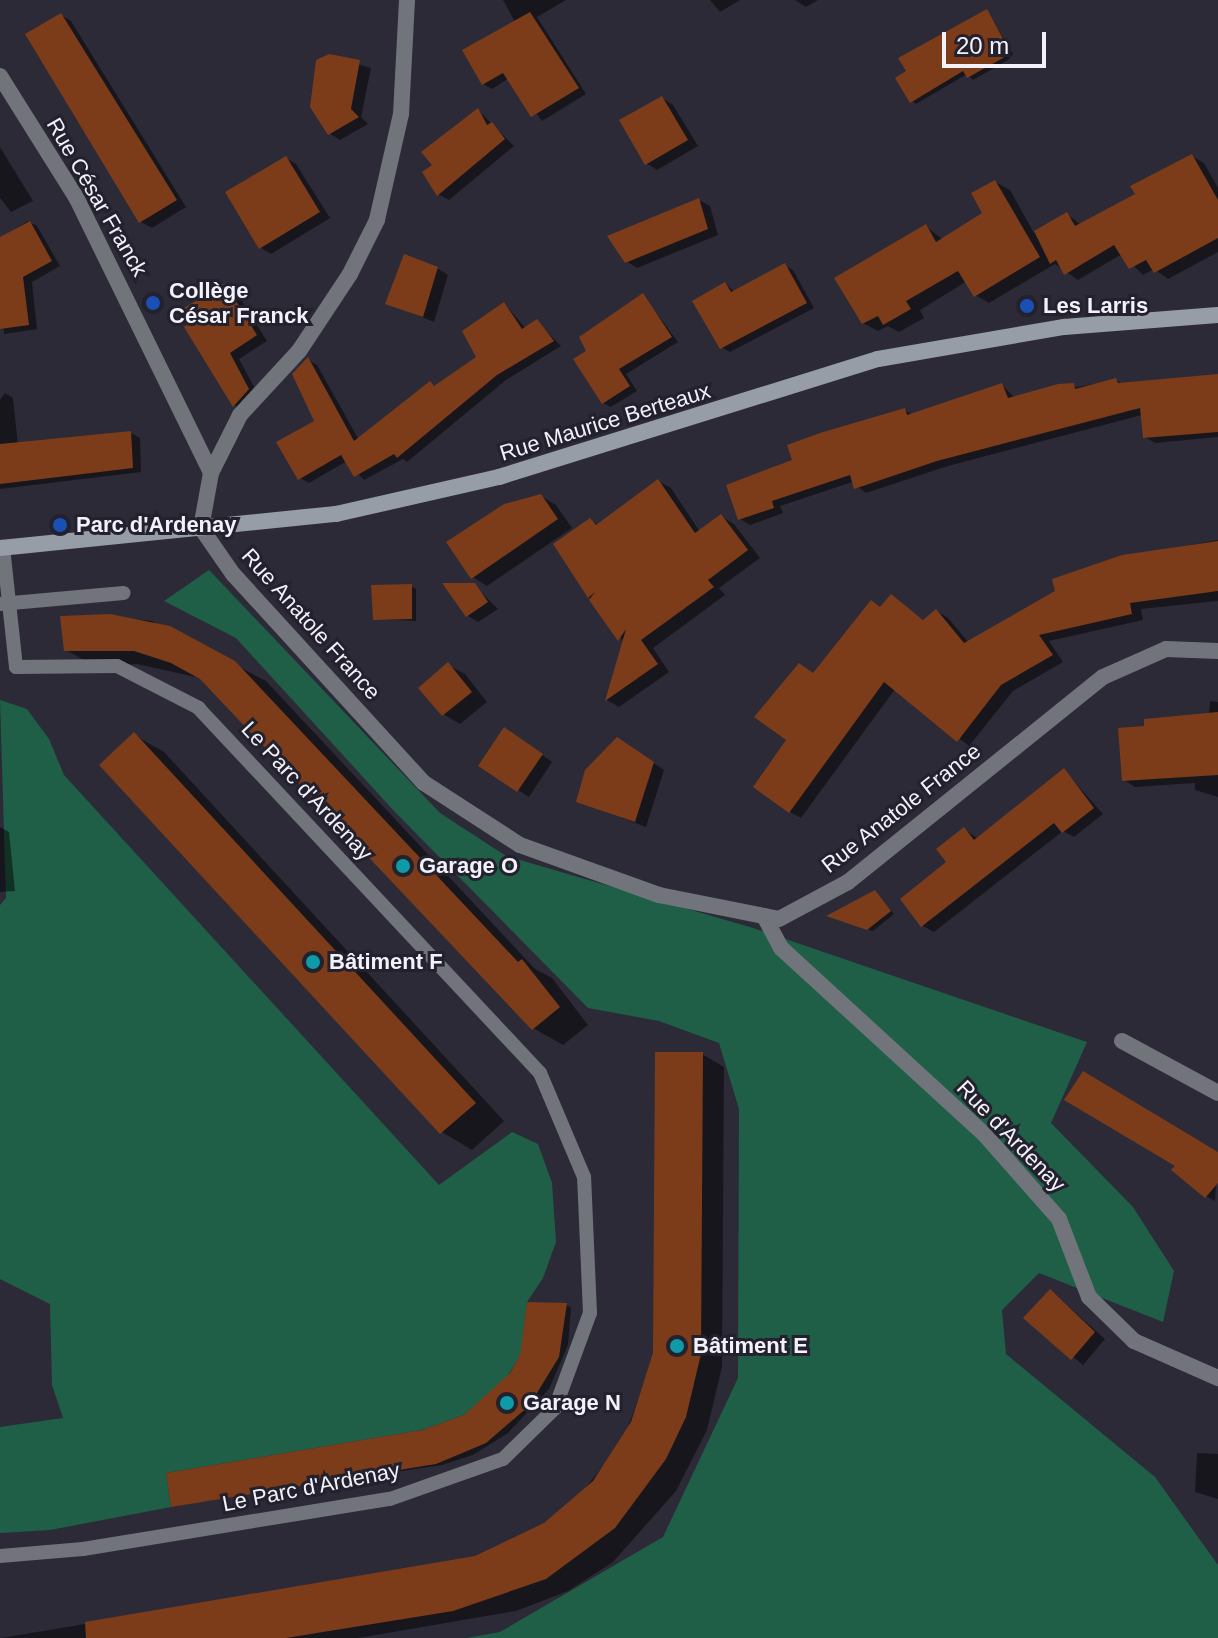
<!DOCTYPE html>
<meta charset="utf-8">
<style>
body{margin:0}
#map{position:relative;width:1218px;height:1638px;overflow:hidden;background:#2c2a37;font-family:Helvetica,sans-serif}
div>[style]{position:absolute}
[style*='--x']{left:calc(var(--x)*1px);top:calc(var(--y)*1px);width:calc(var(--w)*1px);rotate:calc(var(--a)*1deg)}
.green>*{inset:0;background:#1f5f47}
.shadow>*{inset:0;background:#0007}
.building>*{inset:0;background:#7c3c19}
.lane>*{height:14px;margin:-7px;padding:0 7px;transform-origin:7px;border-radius:7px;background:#71747b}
.street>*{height:16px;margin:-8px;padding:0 8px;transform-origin:8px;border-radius:8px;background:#71747b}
.secondary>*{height:16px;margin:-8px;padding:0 8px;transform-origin:8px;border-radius:8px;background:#979da7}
.dots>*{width:22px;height:22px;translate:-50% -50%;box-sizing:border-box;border:4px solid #22212d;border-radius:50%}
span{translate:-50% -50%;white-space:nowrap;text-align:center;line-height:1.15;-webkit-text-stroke:6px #22212d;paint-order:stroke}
.street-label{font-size:22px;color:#f3f2fb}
.poi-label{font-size:22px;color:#f3f2fb;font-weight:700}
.left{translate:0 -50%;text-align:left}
.scale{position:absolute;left:942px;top:32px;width:104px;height:36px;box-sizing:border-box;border:4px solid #f3f2fb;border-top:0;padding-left:10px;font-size:24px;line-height:28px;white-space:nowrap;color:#f3f2fb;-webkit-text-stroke:6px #22212d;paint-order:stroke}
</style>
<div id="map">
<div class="green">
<i style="clip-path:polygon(209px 570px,440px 813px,506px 856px,753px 928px,1087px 1042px,1051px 1123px,1133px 1207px,1174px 1271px,1163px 1322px,1039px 1273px,1002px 1310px,1006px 1354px,1155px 1477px,1218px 1565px,1218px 1638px,467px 1638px,500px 1632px,663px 1537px,738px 1378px,739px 1109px,719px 1043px,659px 1021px,588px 1008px,394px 811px,236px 638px,164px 601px)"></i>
<i style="clip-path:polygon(0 700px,27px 709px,49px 739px,64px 775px,439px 1185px,512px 1132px,538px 1144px,552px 1183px,556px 1242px,543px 1278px,527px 1302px,521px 1354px,505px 1380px,464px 1415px,422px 1430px,166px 1473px,171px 1507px,50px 1530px,0 1533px,0 1427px,63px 1418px,52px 1385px,50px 1304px,0 1279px,0 905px,6px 898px)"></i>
</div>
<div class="shadow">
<i style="clip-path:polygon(503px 0,566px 0,537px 17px,586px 94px,542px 121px,509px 78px,492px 89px,483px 84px,515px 22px)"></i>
<i style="clip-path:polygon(710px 0,740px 0,720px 12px)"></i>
<i style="clip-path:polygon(795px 0,818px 0,806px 7px)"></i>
<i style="clip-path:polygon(987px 11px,1013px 54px,1008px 60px,973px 80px,967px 74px,916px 104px,912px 101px)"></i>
<i style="clip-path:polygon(61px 15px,71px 21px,186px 207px,152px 228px,141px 222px)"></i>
<i style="clip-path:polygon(329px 56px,371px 68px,361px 117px,368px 124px,340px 140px,329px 133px)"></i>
<i style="clip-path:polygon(662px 98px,673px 105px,698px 146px,657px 170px,646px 163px)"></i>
<i style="clip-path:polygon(478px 110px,514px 146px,449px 200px,438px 194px,434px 166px)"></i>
<i style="clip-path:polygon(0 147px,33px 201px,11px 212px,0 198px)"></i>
<i style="clip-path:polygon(1192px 156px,1204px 163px,1218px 188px,1218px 252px,1168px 279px,1154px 269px,1143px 275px,1122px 254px,1078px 280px,1055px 264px,989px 303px,975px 295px,967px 281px,920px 310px,924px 318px,899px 332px,888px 326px,878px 331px,863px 323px,926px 226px,943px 240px,985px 214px,995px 182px,1010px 190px,1034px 233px,1067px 214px,1081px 225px,1137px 195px)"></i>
<i style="clip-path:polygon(286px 158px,296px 164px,330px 218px,271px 254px,261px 248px)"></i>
<i style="clip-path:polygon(699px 200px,710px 206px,718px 235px,637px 268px,626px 261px)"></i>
<i style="clip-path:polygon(28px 221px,37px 226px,60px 266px,32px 282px,37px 329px,4px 334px,0 238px)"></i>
<i style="clip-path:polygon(785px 266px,793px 270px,814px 308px,730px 352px,721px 347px,725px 284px,735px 292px)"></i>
<i style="clip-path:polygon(437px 268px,448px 275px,434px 322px,388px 303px)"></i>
<i style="clip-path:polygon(225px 285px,236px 292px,267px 341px,239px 359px,259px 396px,245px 411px,234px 405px,194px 323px)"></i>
<i style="clip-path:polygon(643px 295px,678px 342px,626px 374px,637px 391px,611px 407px,603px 403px,589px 351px)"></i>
<i style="clip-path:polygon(505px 304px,526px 329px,537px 322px,561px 346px,506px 380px,407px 462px,403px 459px,364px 480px,347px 461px,309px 483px,300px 478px,316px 421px,308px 360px,317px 365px,359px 440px,430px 383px,436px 387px,479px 358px)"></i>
<i style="clip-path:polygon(1218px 376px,1218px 437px,1155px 443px,1145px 437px,1142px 415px,948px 466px,866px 493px,852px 482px,780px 506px,783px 513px,750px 525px,740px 519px,795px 461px,904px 410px,913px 415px,1002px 385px,1015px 398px,1116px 380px,1124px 385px)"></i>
<i style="clip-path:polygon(5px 393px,13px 398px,18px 445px,131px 433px,140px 438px,141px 472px,0 489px,0 400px)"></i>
<i style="clip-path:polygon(658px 481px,671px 488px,700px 532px,722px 517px,734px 524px,760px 558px,719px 588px,725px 595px,653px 648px,669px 672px,619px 707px,607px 700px,624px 642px,589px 597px,590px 521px,599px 525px)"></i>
<i style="clip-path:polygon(541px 496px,556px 505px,572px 528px,487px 586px,473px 577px)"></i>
<i style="clip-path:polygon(1218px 540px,1218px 601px,1141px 609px,1143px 620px,1049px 641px,1063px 662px,1013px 691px,969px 746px,895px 689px,801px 818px,790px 812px,789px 740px,815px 675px,891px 596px,925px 621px,937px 611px,948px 618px,969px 643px,1122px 557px)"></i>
<i style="clip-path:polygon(474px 585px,498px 609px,478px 622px,468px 616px)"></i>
<i style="clip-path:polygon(411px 586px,416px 589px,416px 621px,375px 619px)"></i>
<i style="clip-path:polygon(109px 616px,152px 621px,266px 681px,535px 969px,552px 978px,588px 1025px,563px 1045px,533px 1028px,200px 678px,137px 664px,96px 667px,66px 650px)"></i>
<i style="clip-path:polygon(448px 665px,465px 674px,487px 702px,460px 724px,443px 714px)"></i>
<i style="clip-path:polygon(1210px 701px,1218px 702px,1218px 797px,1195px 790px,1195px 783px,1135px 787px,1124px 780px,1146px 728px,1209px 714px)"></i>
<i style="clip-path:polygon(134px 735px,164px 752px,504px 1121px,472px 1150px,442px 1132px)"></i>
<i style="clip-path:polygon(515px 736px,552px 762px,529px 797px,480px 766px)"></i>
<i style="clip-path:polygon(629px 746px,664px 770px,646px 827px,578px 801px)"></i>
<i style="clip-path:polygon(1064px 770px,1103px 814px,1074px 837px,1063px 831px,934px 932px,923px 926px,902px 900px,949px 862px,964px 829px,978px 839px)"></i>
<i style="clip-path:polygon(0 827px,9px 832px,15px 891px,0 892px)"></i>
<i style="clip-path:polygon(875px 892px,894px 914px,873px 931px,833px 918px)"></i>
<i style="clip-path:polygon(702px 1054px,724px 1067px,722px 1367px,707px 1430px,676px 1491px,613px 1562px,568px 1591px,516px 1611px,358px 1638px,1px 1638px,464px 1561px,529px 1534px,575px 1501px,623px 1441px,655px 1353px)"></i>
<i style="clip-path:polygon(1083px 1074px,1218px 1152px,1215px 1201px,1206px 1196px)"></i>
<i style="clip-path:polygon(1051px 1291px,1105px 1339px,1083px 1365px,1026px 1318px)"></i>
<i style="clip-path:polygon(567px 1305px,571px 1308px,568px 1345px,549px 1389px,508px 1433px,473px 1455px,442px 1465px,173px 1505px,465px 1417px,512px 1374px)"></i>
<i style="clip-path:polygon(1197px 1453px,1218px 1454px,1218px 1499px,1195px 1492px)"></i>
</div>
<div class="building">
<i style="clip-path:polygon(987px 9px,1009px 50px,1003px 58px,967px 78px,963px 71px,910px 103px,895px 78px,906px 71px,898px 58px)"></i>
<i style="clip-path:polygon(530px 12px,579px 88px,531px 117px,503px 73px,482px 85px,462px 50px)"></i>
<i style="clip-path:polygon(61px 13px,177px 200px,139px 223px,25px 34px)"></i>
<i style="clip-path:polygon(329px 54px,360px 60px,351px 109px,359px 117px,328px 135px,310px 107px,316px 60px)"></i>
<i style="clip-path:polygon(662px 96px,688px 140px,645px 165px,619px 120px)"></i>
<i style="clip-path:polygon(478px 108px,487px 125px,492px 122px,505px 139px,437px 196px,422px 172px,432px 165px,421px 152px)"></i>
<i style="clip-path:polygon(1192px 154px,1218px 200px,1218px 238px,1154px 273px,1146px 260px,1129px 269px,1114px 245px,1064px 275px,1056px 260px,1050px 264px,1034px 231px,1067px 212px,1075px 226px,1135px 194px,1130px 186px)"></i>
<i style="clip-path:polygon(286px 156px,320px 212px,259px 249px,225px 192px)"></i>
<i style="clip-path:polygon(995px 180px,1040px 257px,974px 297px,958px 271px,906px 301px,911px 309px,883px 325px,878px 316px,862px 324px,834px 278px,926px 224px,936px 242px,982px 213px,971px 193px)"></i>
<i style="clip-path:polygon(699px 198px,708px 229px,625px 263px,607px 236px)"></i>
<i style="clip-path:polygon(30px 221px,52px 261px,23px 277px,29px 325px,0 329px,0 237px)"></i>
<i style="clip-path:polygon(404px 254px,438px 267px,423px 317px,385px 304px)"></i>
<i style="clip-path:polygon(785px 263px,807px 303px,720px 349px,692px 301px,725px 282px,731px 292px)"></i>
<i style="clip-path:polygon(225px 283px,257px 335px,230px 353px,249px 389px,233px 407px,184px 327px,192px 322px,184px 308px)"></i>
<i style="clip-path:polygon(643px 293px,672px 337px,619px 369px,630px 386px,602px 404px,573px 359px,586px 351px,579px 337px)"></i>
<i style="clip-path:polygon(504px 302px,522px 329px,537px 319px,554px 341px,497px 375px,397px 458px,394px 454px,354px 477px,341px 455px,298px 480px,276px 442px,314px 421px,292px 374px,308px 357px,354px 441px,430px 381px,434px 386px,476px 357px,462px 331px)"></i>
<i style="clip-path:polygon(1218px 374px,1218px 432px,1143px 438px,1140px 408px,937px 461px,854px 489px,850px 475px,772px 501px,774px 508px,738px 520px,726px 485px,792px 460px,787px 445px,820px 433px,905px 408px,907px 415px,1002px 383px,1008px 398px,1058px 384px,1074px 383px,1075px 389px,1116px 378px,1118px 383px)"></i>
<i style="clip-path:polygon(131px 431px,133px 468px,0 484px,0 444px)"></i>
<i style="clip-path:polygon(658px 479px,695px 533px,721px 514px,748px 550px,708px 580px,714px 587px,641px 640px,658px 664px,605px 701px,626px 629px,618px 641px,589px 600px,595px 592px,588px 598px,553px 544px,590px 518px,596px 525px)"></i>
<i style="clip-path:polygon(541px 494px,558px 519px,471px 579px,446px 542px,504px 504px)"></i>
<i style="clip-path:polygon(1218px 541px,1218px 591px,1130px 603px,1132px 614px,1039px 635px,1053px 655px,1001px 685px,957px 742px,884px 682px,789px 813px,753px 787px,786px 740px,754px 717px,799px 663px,813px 673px,871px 600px,880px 607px,891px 594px,923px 620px,936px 609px,964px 643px,1055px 591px,1052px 579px,1122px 555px)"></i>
<i style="clip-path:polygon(442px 583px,475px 583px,488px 602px,466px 617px)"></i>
<i style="clip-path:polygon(412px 584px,412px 619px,373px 620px,371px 585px)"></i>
<i style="clip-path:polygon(110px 614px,170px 626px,235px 661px,518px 962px,522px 959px,560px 1007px,532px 1030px,200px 679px,171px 663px,134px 651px,64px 651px,60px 616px)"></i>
<i style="clip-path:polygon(448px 662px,472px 692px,442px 716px,418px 688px)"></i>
<i style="clip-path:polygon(1218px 712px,1218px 775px,1122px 781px,1118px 728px,1144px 726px,1144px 719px)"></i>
<i style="clip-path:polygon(504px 727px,543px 754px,517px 792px,478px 766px)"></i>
<i style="clip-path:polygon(134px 732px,476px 1103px,440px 1134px,99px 765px)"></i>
<i style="clip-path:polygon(617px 737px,654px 762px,635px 822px,576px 802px,585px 770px)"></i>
<i style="clip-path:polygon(1064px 768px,1094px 808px,1062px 833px,1054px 823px,921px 927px,900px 899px,946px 862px,936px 849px,964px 827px,974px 840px)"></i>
<i style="clip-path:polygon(875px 890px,891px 911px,867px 930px,826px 916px)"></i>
<i style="clip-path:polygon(655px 1052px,703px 1052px,701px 1354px,686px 1417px,666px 1459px,615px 1528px,546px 1579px,453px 1611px,286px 1638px,86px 1638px,85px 1622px,475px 1556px,544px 1523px,593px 1481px,631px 1422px,653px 1353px)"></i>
<i style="clip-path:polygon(1083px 1071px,1218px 1152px,1218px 1183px,1205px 1198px,1171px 1170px,1175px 1166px,1064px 1100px)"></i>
<i style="clip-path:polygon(1050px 1289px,1095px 1332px,1071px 1360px,1023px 1318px)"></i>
<i style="clip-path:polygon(527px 1302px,567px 1303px,559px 1357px,529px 1406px,486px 1443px,436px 1464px,171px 1507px,166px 1473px,422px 1430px,464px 1415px,510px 1373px,520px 1355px)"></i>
</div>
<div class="lane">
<i style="--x:0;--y:604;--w:124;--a:-5.1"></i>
<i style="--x:0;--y:1556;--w:83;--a:-4.8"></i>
<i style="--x:83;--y:1549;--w:311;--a:-9.3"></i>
<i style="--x:390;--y:1499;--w:120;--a:-19.5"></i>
<i style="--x:503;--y:1459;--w:73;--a:-44.4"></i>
<i style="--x:555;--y:1408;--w:101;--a:-69.8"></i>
<i style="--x:590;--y:1313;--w:136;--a:-92.5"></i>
<i style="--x:584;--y:1177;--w:113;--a:-112.9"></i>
<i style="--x:540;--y:1073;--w:500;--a:-133.1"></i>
<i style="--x:199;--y:708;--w:92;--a:-152.9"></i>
<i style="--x:117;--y:666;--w:101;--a:179.4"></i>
<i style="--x:16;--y:667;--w:121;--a:-96.2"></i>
</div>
<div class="street">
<i style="--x:407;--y:0;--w:114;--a:93"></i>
<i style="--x:401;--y:114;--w:109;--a:102.8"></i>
<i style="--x:377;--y:220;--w:60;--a:116.6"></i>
<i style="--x:350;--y:274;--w:92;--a:123.5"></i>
<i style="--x:299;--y:351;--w:87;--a:132.7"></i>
<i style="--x:240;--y:415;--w:65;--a:116.6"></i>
<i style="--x:211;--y:473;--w:56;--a:100.3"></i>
<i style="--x:201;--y:528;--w:56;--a:55.2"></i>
<i style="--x:233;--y:574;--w:283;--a:47.6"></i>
<i style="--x:424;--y:783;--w:114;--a:32.9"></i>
<i style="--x:520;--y:845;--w:148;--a:19.8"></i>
<i style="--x:659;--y:895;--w:122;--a:11.3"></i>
<i style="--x:779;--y:919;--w:78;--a:-28.2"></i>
<i style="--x:848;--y:882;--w:327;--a:-38.8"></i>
<i style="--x:1103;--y:677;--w:69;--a:-24"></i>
<i style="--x:1166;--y:649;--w:52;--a:2.2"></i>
<i style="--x:0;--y:76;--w:143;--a:57.9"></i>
<i style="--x:76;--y:197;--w:307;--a:63.9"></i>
<i style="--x:764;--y:916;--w:36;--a:62"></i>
<i style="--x:781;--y:948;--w:277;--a:42.5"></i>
<i style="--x:985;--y:1135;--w:112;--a:48.6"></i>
<i style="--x:1059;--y:1219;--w:84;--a:69"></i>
<i style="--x:1089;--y:1297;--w:63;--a:44.4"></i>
<i style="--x:1134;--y:1341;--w:92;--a:23.8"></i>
<i style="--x:1122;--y:1041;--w:109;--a:28.4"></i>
</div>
<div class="secondary">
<i style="--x:0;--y:548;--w:338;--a:-5.8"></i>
<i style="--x:336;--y:514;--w:167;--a:-12.8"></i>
<i style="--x:499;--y:477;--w:397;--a:-17.3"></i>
<i style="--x:878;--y:359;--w:189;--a:-9.8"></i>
<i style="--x:1064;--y:327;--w:154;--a:-4.5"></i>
</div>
<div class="dots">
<i style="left:153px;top:303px;background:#1a4fb4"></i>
<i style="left:1027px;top:306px;background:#1a4fb4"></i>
<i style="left:60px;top:525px;background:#1a4fb4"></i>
<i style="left:403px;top:866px;background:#0f9aa8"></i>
<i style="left:313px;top:962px;background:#0f9aa8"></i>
<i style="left:677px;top:1346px;background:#0f9aa8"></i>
<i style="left:507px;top:1403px;background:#0f9aa8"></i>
</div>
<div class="street-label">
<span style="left:97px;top:197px;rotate:60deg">Rue César Franck</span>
<span style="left:605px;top:422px;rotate:-17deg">Rue Maurice Berteaux</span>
<span style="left:311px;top:624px;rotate:48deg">Rue Anatole France</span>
<span style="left:307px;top:791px;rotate:47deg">Le Parc d'Ardenay</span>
<span style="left:901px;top:808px;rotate:-38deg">Rue Anatole France</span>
<span style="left:1011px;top:1136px;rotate:46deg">Rue d'Ardenay</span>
<span style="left:311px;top:1487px;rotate:-11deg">Le Parc d'Ardenay</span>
</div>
<div class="poi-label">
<span class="left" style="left:169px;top:303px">Collège<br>César Franck</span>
<span class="left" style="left:1043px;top:306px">Les Larris</span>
<span class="left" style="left:76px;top:525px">Parc d'Ardenay</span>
<span class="left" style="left:419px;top:866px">Garage O</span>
<span class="left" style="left:329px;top:962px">Bâtiment F</span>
<span class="left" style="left:693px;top:1346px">Bâtiment E</span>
<span class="left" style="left:523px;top:1403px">Garage N</span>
</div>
<div class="scale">20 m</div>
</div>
